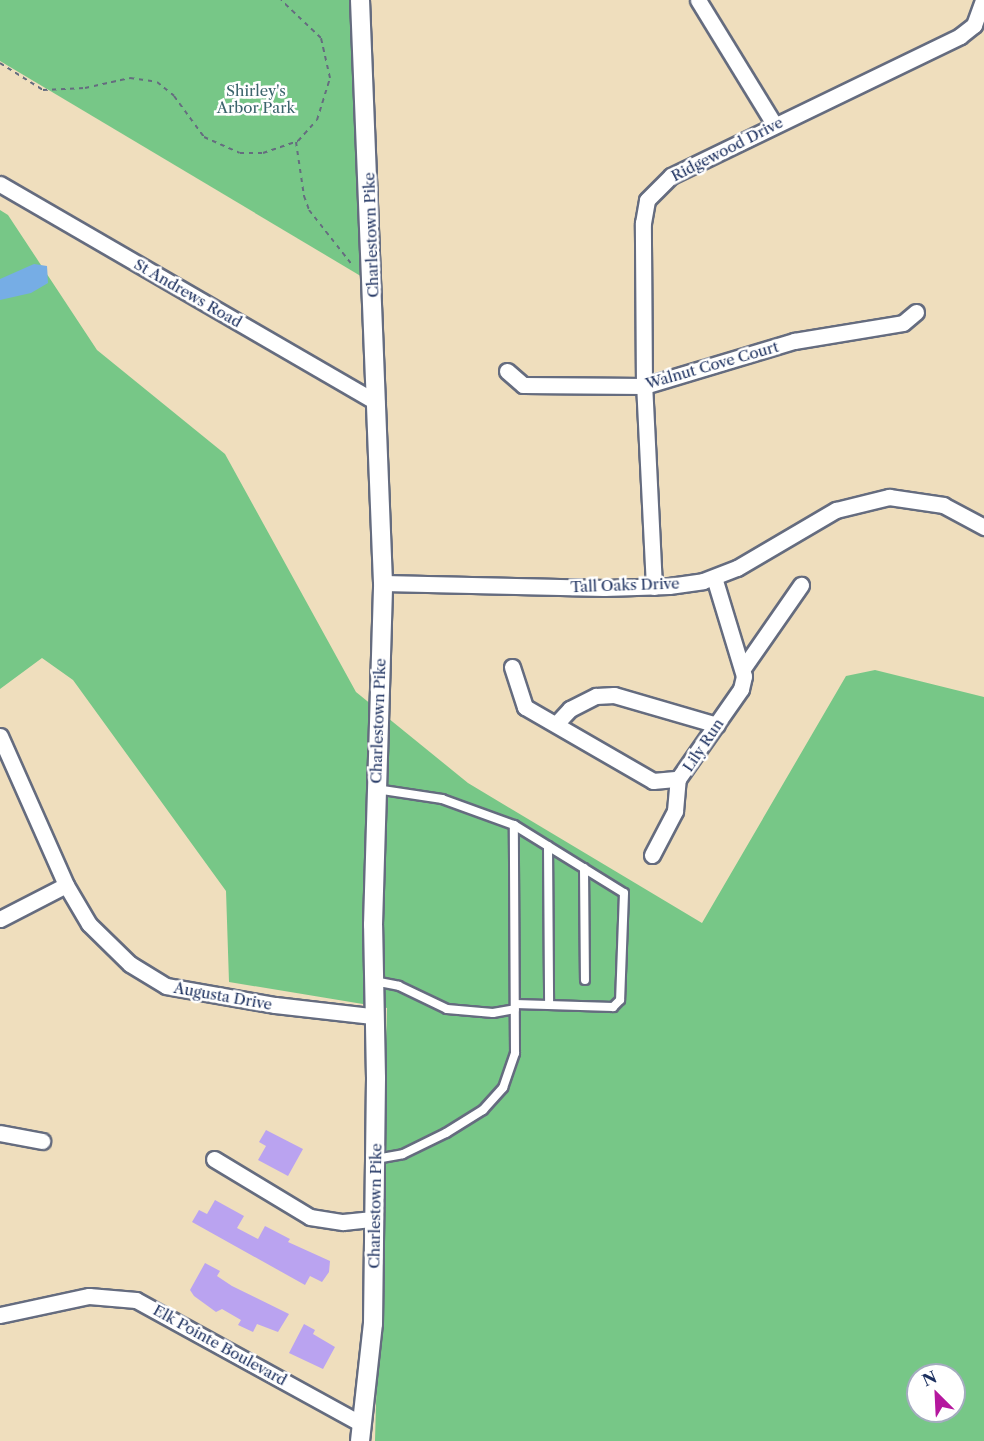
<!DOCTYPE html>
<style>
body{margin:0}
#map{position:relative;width:984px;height:1441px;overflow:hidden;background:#efdebd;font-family:"Libre Caslon Text",serif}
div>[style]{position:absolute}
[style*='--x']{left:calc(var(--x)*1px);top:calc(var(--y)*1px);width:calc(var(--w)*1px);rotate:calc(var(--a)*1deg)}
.green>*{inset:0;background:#77c787}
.water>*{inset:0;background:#76ade5}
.building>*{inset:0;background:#baa3f0}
.path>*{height:2px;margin-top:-1px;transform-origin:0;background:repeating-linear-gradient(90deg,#656c7f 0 4.5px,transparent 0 9px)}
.roads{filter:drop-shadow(2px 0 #656c7f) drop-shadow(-2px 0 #656c7f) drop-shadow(0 2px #656c7f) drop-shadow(0 -2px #656c7f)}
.service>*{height:8px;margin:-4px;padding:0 4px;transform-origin:4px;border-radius:4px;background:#fff}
.minor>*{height:15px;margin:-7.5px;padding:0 7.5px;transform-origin:7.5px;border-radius:7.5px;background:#fff}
.tertiary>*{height:18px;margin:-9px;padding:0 9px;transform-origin:9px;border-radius:9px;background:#fff}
span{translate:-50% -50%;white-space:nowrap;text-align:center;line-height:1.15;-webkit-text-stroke:5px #fff;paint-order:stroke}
.park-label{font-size:15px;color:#3b646c}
.street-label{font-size:15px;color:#1b2f5e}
.north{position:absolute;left:906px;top:1363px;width:60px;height:60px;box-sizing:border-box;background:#fff;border:2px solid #a4acbf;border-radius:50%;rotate:336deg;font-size:16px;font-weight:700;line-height:24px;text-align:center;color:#1b2f5e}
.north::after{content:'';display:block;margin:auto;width:21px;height:27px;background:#b5179e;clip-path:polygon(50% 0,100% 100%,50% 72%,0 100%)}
</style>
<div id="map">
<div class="green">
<i style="clip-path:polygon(0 0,350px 0,364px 278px,0 61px)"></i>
<i style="clip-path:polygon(evenodd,0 210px,8px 215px,97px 350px,225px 454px,356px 692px,468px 783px,702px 923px,846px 676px,875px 670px,984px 697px,984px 1441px,375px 1441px,387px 1008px,229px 982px,226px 891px,73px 680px,42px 658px,0 689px,0 210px,918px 1375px,954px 1375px,954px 1411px,918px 1411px,918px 1375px)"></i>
</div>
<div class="water">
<i style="clip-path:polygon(34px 264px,47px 266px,48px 283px,31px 293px,0 300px,0 279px)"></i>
</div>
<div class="building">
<i style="clip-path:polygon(266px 1130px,303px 1149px,288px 1176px,258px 1160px,266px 1146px,259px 1142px)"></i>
<i style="clip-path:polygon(215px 1200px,244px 1216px,237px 1228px,258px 1239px,265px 1226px,290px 1239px,288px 1242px,330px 1261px,329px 1272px,322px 1282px,310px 1276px,305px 1285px,192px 1222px,199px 1210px,207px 1214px)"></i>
<i style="clip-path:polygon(205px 1263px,220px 1271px,217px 1276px,232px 1286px,289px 1314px,278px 1332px,257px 1324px,253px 1332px,238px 1325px,241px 1320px,222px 1309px,216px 1312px,194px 1296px,190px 1290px)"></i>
<i style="clip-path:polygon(304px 1324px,315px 1330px,313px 1334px,335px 1347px,323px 1369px,289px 1353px)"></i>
</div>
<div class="path">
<i style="--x:0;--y:63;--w:51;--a:32.1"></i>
<i style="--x:43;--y:90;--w:42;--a:-2.7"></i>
<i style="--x:85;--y:88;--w:46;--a:-12.5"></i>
<i style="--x:130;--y:78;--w:27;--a:8"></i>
<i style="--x:157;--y:82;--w:22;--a:39"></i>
<i style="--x:174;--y:96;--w:51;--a:53.8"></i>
<i style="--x:204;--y:137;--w:39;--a:24"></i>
<i style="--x:240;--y:153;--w:23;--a:0"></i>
<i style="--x:263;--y:153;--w:37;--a:-19"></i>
<i style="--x:298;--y:141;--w:28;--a:-48"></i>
<i style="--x:317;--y:120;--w:44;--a:-72.8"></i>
<i style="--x:330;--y:78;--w:41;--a:-102.7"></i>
<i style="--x:321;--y:38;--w:55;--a:-136.5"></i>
<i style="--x:296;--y:142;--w:55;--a:81.6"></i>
<i style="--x:304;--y:196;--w:15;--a:70"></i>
<i style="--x:309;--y:210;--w:71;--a:51.8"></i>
</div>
<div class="roads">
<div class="service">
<i style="--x:376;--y:789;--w:67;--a:8.6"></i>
<i style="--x:442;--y:799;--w:77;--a:19.9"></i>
<i style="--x:514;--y:825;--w:129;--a:31.7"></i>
<i style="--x:624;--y:893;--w:107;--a:92.1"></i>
<i style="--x:620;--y:1000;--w:10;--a:135"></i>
<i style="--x:613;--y:1007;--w:98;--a:-178.2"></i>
<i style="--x:548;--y:846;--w:159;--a:89.6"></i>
<i style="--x:584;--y:868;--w:112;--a:89.5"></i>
<i style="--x:374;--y:981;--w:25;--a:11"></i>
<i style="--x:399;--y:986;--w:53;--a:25.6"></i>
<i style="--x:447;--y:1009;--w:46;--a:5"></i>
<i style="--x:493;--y:1013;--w:22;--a:-10"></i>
<i style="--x:376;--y:1159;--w:27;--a:-10"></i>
<i style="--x:403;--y:1154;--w:48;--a:-26"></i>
<i style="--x:446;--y:1133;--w:44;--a:-31.9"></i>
<i style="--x:483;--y:1110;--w:30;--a:-48"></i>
<i style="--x:503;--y:1088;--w:37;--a:-71"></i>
<i style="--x:515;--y:1053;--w:228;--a:-90.3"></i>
</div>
<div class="minor">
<i style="--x:698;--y:0;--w:145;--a:58.5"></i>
<i style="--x:0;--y:184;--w:435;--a:30.1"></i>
<i style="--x:507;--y:371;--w:21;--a:41"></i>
<i style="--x:523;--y:385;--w:121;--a:0.5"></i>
<i style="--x:644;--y:386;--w:157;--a:-16.7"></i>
<i style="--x:794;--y:341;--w:110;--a:-9.4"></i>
<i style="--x:903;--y:323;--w:17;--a:-40"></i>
<i style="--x:383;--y:583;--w:221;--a:1.3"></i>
<i style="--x:604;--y:588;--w:65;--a:-1.8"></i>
<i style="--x:669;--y:586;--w:34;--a:-8"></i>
<i style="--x:703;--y:581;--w:36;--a:-21"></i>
<i style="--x:737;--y:568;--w:115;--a:-30.4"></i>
<i style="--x:836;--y:510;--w:55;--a:-13.8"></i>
<i style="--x:889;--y:497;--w:55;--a:8.4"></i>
<i style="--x:943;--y:505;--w:47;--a:28.2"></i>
<i style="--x:654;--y:587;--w:201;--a:-92.8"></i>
<i style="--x:644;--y:386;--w:163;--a:-90.4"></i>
<i style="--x:643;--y:223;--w:23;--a:-80"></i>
<i style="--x:647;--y:200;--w:34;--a:-45"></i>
<i style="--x:671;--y:176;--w:321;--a:-25.8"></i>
<i style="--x:960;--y:36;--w:18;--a:-38"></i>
<i style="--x:974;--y:25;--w:27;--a:-70"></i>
<i style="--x:512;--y:667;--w:42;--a:72"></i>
<i style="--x:525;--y:707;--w:148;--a:30"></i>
<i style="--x:653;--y:781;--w:25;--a:-5"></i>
<i style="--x:678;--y:779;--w:110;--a:-55"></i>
<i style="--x:741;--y:689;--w:13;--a:-77"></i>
<i style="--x:744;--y:676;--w:103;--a:-106.9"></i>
<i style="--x:744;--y:667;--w:100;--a:-55.2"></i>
<i style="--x:556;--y:724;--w:21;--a:-47"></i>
<i style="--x:570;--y:709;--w:29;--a:-27"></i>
<i style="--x:596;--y:696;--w:18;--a:-3"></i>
<i style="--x:614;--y:695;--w:107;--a:16.2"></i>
<i style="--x:0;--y:736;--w:163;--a:66.1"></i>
<i style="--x:66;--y:885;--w:45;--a:59.5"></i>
<i style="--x:89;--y:924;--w:57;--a:44.3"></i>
<i style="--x:130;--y:964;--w:42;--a:31.4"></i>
<i style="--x:166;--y:986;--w:111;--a:9.9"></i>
<i style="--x:275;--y:1005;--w:98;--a:6.5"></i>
<i style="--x:652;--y:855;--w:50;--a:-62.4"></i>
<i style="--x:675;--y:811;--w:32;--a:-85"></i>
<i style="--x:0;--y:919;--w:74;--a:-27.3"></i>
<i style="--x:0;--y:1133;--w:43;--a:10.8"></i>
<i style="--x:214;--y:1159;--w:112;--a:31.1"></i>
<i style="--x:310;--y:1217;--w:33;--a:9"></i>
<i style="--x:343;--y:1222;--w:30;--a:-6"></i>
<i style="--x:0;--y:1315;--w:91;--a:-12.1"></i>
<i style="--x:89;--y:1296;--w:47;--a:4.9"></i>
<i style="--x:136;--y:1300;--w:258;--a:28.8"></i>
</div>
<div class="tertiary">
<i style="--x:360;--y:1441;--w:118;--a:-83.7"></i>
<i style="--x:373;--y:1324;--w:246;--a:-89.3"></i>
<i style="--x:376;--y:1078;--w:153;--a:-91.1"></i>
<i style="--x:373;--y:925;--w:342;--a:-88.3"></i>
<i style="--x:383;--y:583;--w:583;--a:-92.26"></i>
</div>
</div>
<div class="park-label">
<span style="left:256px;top:99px">Shirley's<br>Arbor Park</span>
</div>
<div class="street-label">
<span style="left:727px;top:149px;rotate:-27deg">Ridgewood Drive</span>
<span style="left:371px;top:235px;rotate:-92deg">Charlestown Pike</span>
<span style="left:188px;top:293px;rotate:30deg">St Andrews Road</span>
<span style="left:712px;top:365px;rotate:-16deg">Walnut Cove Court</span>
<span style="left:625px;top:585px;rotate:-2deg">Tall Oaks Drive</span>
<span style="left:378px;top:721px;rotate:-88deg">Charlestown Pike</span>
<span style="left:703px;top:745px;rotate:-56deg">Lily Run</span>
<span style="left:223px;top:996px;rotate:10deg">Augusta Drive</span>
<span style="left:375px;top:1206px;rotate:-89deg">Charlestown Pike</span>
<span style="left:220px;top:1345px;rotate:29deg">Elk Pointe Boulevard</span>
</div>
<div class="north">N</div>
</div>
